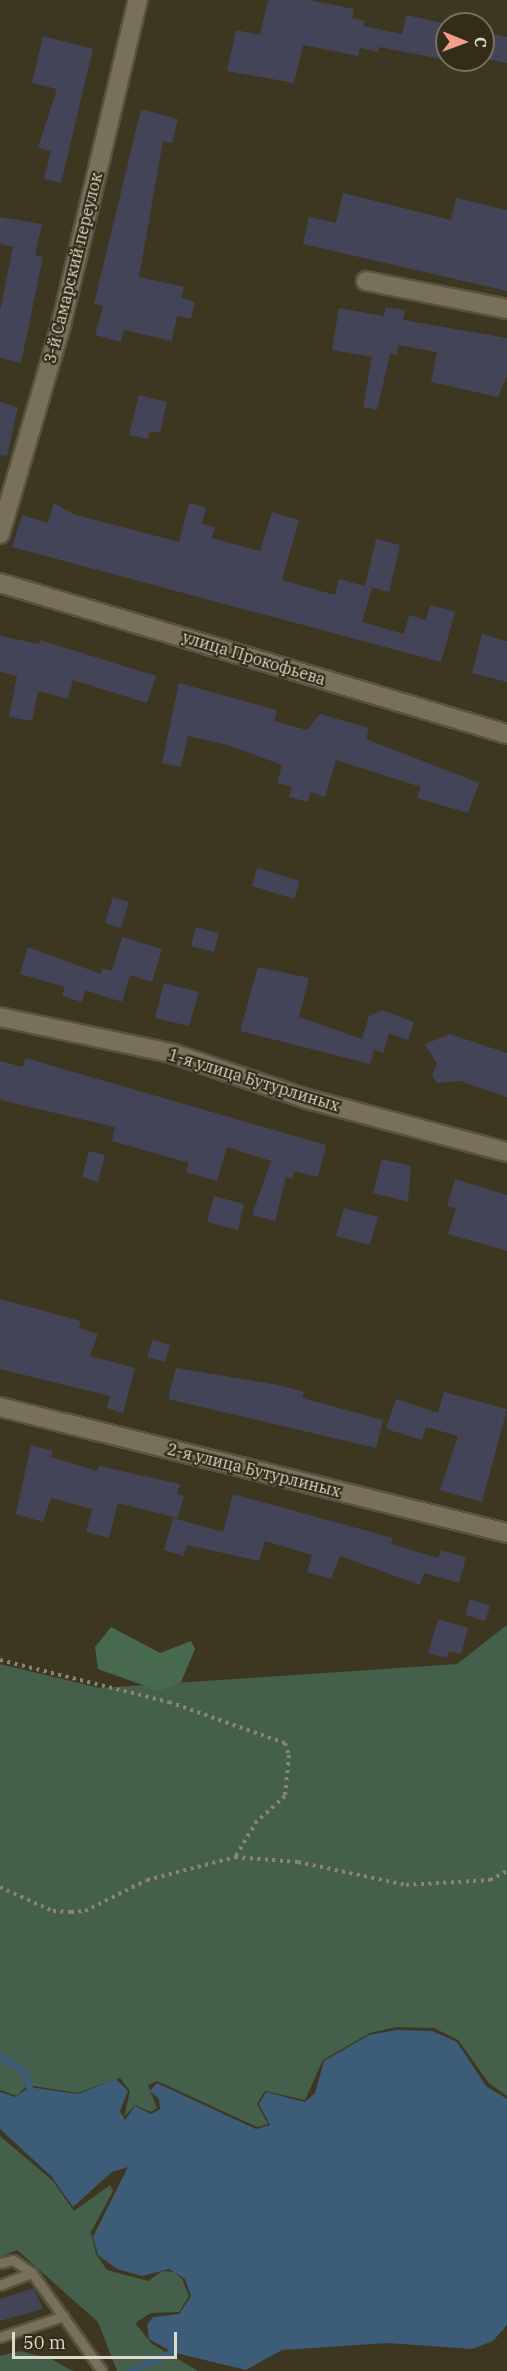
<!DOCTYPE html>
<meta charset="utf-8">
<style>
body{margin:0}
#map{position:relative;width:507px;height:2371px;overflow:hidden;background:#3d3621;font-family:"IBM Plex Serif",serif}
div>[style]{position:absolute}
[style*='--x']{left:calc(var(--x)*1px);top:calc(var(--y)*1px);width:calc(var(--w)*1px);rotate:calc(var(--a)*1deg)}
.green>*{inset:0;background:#445f4a}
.forest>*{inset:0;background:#476a4f}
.water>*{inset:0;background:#3c5c78}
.stream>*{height:7px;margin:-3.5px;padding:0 3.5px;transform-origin:3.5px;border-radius:3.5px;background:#3c5c78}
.building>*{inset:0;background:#444458}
.path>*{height:4px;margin-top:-2px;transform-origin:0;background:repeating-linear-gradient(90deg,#8a8474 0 3px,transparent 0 7.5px)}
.roads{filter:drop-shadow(2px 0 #585240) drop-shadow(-2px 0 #585240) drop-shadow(0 2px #585240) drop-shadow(0 -2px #585240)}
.service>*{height:9px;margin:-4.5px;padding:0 4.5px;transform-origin:4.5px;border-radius:4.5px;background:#78705a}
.minor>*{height:18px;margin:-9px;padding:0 9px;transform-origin:9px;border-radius:9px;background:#78705a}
span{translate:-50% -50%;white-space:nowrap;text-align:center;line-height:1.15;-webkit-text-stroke:4.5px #332c18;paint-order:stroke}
.street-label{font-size:16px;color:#ded9cd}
.north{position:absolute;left:435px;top:12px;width:60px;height:60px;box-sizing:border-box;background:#332c18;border:2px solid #777160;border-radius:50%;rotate:91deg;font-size:16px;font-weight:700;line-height:24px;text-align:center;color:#ded9cd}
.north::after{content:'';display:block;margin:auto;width:21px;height:27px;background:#f49e89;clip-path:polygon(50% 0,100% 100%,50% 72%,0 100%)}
.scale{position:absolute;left:12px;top:2332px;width:165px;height:27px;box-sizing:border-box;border:3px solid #ded9cd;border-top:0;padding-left:8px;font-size:18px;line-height:21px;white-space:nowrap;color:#ded9cd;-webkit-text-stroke:4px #332c18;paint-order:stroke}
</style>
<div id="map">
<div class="green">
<i style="clip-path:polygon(507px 1625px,507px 2096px,489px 2083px,458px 2040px,434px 2028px,396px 2027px,370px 2033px,323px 2060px,305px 2100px,265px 2091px,257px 2104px,268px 2124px,257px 2127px,157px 2081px,148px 2085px,157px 2108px,151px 2112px,135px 2105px,124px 2117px,130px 2091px,120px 2078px,77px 2093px,27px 2085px,17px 2096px,0 2090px,0 1664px,100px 1688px,457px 1664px)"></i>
<i style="clip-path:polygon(0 2136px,53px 2181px,74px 2211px,110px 2185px,113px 2191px,91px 2232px,96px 2254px,107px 2270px,148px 2281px,162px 2271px,174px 2272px,182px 2279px,189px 2296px,179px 2312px,151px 2313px,135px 2323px,152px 2344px,198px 2371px,117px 2371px,98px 2322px,17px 2250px,0 2257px)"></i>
<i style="clip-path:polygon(20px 2351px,51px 2359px,73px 2371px,0 2371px,0 2356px)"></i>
</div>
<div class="forest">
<i style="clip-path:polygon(111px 1627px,160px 1653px,191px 1641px,195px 1649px,181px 1682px,159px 1691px,98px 1669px,95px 1647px)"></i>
</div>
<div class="water">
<i style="clip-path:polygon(396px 2030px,432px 2031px,457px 2042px,486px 2086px,507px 2099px,507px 2325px,493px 2341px,472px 2349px,388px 2343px,282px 2350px,246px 2370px,172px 2352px,149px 2339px,147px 2325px,153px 2317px,179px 2314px,191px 2296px,185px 2279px,169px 2269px,142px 2276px,117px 2269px,98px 2255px,93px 2237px,128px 2167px,112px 2172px,73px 2207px,51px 2176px,0 2129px,0 2092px,16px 2097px,29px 2087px,78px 2094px,116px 2079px,128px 2091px,120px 2111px,125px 2120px,135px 2106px,151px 2114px,160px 2109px,159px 2099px,150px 2091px,157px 2083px,256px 2129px,270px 2125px,259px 2104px,266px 2092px,305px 2102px,315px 2093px,324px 2061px,369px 2035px)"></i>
</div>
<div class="stream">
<i style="--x:0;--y:2056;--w:28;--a:32"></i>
<i style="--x:24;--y:2071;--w:17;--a:73"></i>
<i style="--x:130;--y:2371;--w:46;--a:-24.3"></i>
</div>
<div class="building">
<i style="clip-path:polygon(268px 0,309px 0,354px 9px,352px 18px,365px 21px,364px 26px,402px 34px,406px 15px,448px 24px,441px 59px,379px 47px,378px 52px,360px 48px,358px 56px,303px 45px,294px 83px,227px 71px,236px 30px,260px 35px)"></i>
<i style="clip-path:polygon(483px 32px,507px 37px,507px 63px,483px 58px)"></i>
<i style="clip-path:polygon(43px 36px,93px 49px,61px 183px,44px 179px,51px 151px,38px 148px,57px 89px,32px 83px)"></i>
<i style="clip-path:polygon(141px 109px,178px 119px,172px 143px,163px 141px,139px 277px,184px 287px,181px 298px,195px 302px,191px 319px,177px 316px,172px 341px,124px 330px,121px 342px,95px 335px,103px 306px,94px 304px)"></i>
<i style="clip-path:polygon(343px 193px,451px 220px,456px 198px,507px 210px,507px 291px,303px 244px,309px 217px,336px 223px)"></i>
<i style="clip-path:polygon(0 217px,42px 224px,35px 255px,43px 257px,21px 363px,0 358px,0 311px,13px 247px,0 244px)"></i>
<i style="clip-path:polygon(386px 307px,405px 310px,403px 320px,507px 338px,507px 376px,498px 397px,431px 382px,437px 352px,398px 345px,397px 355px,390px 354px,377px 410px,363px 407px,372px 357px,332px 350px,339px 308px,384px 316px)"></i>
<i style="clip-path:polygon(139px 395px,167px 402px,160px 433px,150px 431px,148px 439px,129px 435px)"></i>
<i style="clip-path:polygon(0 402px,18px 407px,7px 456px,0 455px)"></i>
<i style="clip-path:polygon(54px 503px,73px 514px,179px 542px,189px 503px,206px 507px,202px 524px,215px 527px,212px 538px,260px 551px,272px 512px,299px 520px,282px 580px,335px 595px,339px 579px,365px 586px,376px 539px,400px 545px,389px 592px,366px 586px,372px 588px,362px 622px,404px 634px,409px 615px,426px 620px,430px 605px,455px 612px,441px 662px,12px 547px,22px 515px,48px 523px)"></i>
<i style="clip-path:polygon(482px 634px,507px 641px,507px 682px,472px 673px)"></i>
<i style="clip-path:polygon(0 636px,39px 644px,40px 640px,156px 676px,147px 703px,73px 680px,68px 699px,38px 691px,32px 721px,9px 717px,17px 676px,0 672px)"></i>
<i style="clip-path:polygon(179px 683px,277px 710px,274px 721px,307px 730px,320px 714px,369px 728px,366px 739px,479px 783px,468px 813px,417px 798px,421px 787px,336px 760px,325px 797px,311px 792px,308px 802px,289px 797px,292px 787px,277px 783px,282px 765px,228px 745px,188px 736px,181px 767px,162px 763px)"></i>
<i style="clip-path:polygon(257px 868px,300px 881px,294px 899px,252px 886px)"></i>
<i style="clip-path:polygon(113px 897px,129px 902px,121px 928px,105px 923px)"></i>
<i style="clip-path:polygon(196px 927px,219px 933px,214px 952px,191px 946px)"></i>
<i style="clip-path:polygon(122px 937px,162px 949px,152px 982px,130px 975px,122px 1002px,85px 990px,82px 1002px,62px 996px,65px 987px,20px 974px,28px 947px,101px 974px,102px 968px,112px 971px)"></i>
<i style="clip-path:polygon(258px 967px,309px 978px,299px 1017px,362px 1039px,369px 1016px,382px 1010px,414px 1022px,408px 1040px,389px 1033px,383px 1053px,374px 1050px,370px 1064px,240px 1031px)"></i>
<i style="clip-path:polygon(164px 983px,199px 992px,189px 1026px,155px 1018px)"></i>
<i style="clip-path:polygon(450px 1034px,507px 1053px,507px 1097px,460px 1081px,437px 1083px,432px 1075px,437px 1064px,425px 1044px)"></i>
<i style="clip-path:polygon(25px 1058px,326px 1145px,318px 1177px,294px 1171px,292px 1179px,286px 1177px,275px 1221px,252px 1215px,271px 1161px,227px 1147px,217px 1181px,186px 1172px,189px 1163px,112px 1141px,115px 1127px,0 1100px,0 1061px,23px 1067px)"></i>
<i style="clip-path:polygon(89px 1151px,105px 1155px,98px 1182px,82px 1177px)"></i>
<i style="clip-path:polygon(382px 1159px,411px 1166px,408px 1202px,373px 1193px)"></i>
<i style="clip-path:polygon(455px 1179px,507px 1195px,507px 1251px,448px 1234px,456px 1208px,447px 1206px)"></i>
<i style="clip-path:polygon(214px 1196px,244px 1204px,238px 1230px,207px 1222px)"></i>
<i style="clip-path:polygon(344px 1208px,378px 1217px,370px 1245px,336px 1236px)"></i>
<i style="clip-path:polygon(0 1299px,81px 1321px,79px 1328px,98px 1334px,90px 1356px,135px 1368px,123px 1413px,107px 1408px,110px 1396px,0 1369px)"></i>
<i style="clip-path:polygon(153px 1340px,170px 1345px,165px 1362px,147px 1357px)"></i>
<i style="clip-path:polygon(176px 1368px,278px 1385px,304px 1392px,302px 1398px,383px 1420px,376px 1448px,168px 1399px)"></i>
<i style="clip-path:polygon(444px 1392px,507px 1409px,482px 1502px,440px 1490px,458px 1436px,426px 1427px,422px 1440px,386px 1429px,396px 1399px,438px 1413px)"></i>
<i style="clip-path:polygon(31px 1445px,53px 1451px,51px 1457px,97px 1471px,99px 1466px,180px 1484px,177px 1494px,184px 1496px,178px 1518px,118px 1503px,109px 1538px,86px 1532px,92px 1509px,51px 1498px,43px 1522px,16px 1514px)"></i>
<i style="clip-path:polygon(233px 1494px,393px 1538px,391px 1544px,438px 1558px,441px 1550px,466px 1557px,459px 1583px,424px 1573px,420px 1585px,340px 1556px,331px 1579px,307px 1572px,312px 1555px,265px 1541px,259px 1561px,187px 1545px,184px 1556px,164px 1550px,173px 1518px,223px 1532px)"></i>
<i style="clip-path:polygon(470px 1599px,490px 1606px,485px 1621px,465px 1615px)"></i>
<i style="clip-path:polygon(438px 1619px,468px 1628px,461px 1654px,449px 1651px,447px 1658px,428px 1653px)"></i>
<i style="clip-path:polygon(34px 2288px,43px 2309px,0 2321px,0 2299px)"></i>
</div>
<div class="path">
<i style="--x:0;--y:1660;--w:174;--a:14"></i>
<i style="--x:169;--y:1702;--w:123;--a:19.5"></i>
<i style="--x:285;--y:1743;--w:13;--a:72"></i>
<i style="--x:289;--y:1755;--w:41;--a:95.6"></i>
<i style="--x:285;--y:1796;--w:38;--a:138"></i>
<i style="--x:257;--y:1821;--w:42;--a:121.4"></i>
<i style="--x:0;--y:1887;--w:58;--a:24.4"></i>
<i style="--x:53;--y:1911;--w:18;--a:3"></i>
<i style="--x:71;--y:1912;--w:14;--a:-4"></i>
<i style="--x:85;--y:1911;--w:69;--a:-26.6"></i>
<i style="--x:147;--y:1880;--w:91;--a:-14.6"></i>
<i style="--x:235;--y:1857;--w:63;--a:4.5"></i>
<i style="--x:298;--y:1862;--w:110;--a:12"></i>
<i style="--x:406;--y:1885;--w:84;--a:-3.4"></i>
<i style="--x:490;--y:1880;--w:19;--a:-28"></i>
</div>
<div class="roads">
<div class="service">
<i style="--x:0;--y:2263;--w:13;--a:-13"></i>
<i style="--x:13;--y:2260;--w:23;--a:34"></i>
<i style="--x:32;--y:2273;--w:120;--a:54.5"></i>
<i style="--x:0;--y:2285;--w:34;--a:-21"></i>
<i style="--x:0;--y:2337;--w:67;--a:-18.2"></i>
</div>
<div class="minor">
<i style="--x:366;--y:281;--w:144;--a:11.2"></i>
<i style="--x:0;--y:534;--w:218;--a:-73.7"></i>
<i style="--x:61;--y:325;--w:334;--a:-76.7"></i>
<i style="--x:0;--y:583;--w:529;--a:16.59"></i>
<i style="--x:0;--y:1017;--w:175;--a:11.9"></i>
<i style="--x:171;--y:1053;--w:140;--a:18.7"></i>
<i style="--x:304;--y:1098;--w:210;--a:14.9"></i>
<i style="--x:0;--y:1407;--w:522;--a:13.96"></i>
</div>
</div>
<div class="street-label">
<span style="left:73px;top:268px;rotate:-76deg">3-й Самарский переулок</span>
<span style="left:254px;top:658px;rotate:17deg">улица Прокофьева</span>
<span style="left:254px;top:1080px;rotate:17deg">1-я улица Бутурлиных</span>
<span style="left:254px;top:1470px;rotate:14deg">2-я улица Бутурлиных</span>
</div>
<div class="north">С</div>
<div class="scale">50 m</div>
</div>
